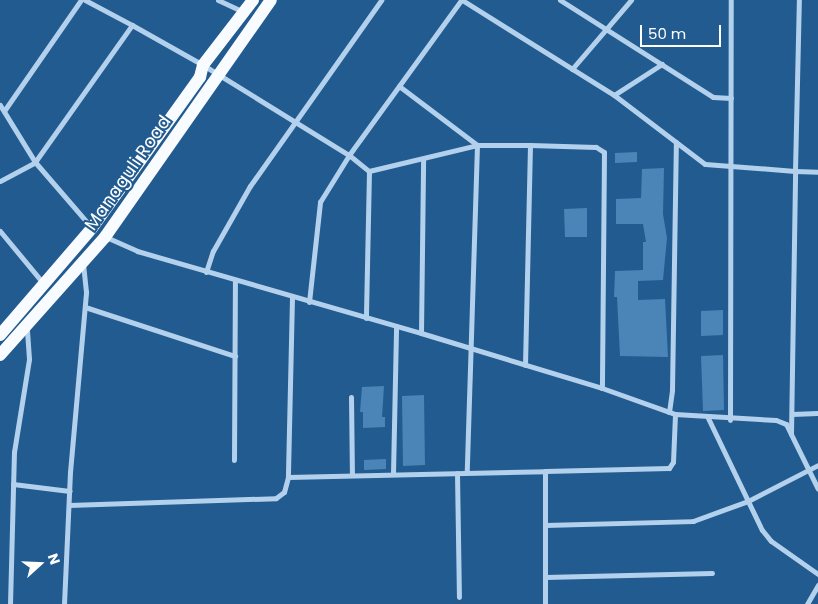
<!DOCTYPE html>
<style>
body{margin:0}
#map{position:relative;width:818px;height:604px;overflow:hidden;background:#225b8f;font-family:Poppins,sans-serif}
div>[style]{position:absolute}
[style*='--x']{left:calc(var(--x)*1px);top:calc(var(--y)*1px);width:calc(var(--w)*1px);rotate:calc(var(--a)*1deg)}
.building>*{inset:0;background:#4b84b6}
.street>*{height:5px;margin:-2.5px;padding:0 2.5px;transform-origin:2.5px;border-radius:2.5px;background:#b3d1ec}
.primary>*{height:12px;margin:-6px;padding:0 6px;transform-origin:6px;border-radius:6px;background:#f8fbff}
span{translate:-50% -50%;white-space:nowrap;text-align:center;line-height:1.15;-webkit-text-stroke:4px #225b8f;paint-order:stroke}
.street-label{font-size:18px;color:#fff}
.north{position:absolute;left:15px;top:539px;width:50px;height:50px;-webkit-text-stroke:4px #225b8f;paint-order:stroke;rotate:70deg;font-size:14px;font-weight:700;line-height:20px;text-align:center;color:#fff}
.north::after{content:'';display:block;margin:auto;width:18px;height:22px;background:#fff;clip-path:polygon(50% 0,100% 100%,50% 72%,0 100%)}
.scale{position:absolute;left:640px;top:25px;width:81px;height:22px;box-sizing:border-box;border:2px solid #fff;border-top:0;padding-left:6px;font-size:15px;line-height:18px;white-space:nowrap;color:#fff;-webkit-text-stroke:4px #225b8f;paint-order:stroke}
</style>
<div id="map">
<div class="building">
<i style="clip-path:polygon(637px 152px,637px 162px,615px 163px,615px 153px)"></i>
<i style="clip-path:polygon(664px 168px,663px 214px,667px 238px,663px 280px,638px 281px,638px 300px,665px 299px,668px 357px,620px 356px,617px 297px,614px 297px,615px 271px,643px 270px,643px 242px,646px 242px,643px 224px,616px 224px,616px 199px,641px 198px,642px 169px)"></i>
<i style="clip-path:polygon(587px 208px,587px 237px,565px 237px,564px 209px)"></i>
<i style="clip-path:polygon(723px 310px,723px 335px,701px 336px,701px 311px)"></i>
<i style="clip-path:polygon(723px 355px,724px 410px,703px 411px,701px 356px)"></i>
<i style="clip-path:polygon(384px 386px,382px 417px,385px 417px,385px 427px,363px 428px,363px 412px,360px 412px,362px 387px)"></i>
<i style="clip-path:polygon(424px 395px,425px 465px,403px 466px,402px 396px)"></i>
<i style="clip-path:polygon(386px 459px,386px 469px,364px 470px,364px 460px)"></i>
</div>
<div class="street">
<i style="--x:85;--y:0;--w:53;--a:28"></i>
<i style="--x:218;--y:0;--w:29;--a:25"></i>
<i style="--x:462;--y:0;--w:179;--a:32"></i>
<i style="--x:560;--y:0;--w:181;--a:32.4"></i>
<i style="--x:713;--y:97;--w:18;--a:3"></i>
<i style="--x:662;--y:64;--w:57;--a:147.1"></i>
<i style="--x:614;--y:95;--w:114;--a:37.2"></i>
<i style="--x:705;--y:164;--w:90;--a:4.4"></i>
<i style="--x:795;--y:171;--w:171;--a:-88.7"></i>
<i style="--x:572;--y:69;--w:91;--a:-49.5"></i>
<i style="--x:399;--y:86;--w:98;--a:37.1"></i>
<i style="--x:477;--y:145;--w:327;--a:91.8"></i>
<i style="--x:0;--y:105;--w:67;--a:58.4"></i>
<i style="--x:35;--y:162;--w:87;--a:49.2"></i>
<i style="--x:4;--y:111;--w:135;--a:-55.3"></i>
<i style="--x:530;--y:145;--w:66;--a:1.7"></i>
<i style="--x:596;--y:147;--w:9;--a:32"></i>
<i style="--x:604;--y:152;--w:236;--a:90.5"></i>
<i style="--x:369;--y:171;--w:111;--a:-13.5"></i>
<i style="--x:477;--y:145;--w:53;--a:0"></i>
<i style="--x:530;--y:145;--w:220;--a:91.3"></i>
<i style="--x:0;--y:181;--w:40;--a:-28"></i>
<i style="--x:35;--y:162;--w:168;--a:-54.7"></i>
<i style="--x:132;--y:25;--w:81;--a:29.4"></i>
<i style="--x:203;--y:65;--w:172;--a:31.7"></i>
<i style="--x:349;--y:155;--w:26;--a:39"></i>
<i style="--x:369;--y:171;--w:147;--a:91.2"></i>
<i style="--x:0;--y:231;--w:67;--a:50.4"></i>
<i style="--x:106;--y:237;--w:34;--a:24"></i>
<i style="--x:137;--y:251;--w:296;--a:16.1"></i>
<i style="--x:421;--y:333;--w:189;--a:16.9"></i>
<i style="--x:602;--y:388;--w:77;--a:19.6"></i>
<i style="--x:675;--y:414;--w:101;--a:3.4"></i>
<i style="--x:776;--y:420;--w:11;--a:22"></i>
<i style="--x:786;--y:424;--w:72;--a:63.8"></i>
<i style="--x:206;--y:272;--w:22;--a:-72"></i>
<i style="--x:213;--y:251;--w:75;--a:-60.4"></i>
<i style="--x:250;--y:186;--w:228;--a:-54.8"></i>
<i style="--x:292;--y:297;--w:180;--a:91.3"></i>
<i style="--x:288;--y:477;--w:257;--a:-1.3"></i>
<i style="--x:309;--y:302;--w:101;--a:-83.7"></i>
<i style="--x:320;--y:202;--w:55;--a:-58.3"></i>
<i style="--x:349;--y:155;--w:191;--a:-54.1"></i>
<i style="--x:85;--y:307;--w:158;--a:18.1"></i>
<i style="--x:421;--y:333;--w:174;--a:-89.3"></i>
<i style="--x:351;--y:397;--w:78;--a:89.3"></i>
<i style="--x:669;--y:412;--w:22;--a:-82"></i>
<i style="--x:672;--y:390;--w:248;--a:-89.1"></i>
<i style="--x:792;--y:414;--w:26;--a:-2"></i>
<i style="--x:708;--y:418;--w:124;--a:64.3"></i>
<i style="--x:762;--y:530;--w:14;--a:51"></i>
<i style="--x:771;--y:541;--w:57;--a:35.1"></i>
<i style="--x:730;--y:420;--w:420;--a:-89.9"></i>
<i style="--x:791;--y:434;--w:263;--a:-89.1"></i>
<i style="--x:795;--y:171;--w:23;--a:2"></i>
<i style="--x:234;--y:460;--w:179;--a:-89.7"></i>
<i style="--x:457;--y:473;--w:124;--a:89.1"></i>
<i style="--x:393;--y:474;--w:148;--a:-88.8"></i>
<i style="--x:13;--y:484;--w:57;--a:7"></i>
<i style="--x:69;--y:505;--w:207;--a:-1.9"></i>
<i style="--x:276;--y:498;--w:10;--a:-37"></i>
<i style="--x:284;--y:492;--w:16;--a:-75"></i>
<i style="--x:545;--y:525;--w:148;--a:-1.5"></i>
<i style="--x:693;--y:521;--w:59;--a:-20"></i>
<i style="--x:748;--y:501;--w:79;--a:-27.2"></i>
<i style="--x:545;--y:577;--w:167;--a:-1.4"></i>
<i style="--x:10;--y:604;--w:152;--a:-88.5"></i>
<i style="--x:14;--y:452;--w:94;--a:-80.8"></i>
<i style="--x:29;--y:359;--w:30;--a:-94"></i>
<i style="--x:64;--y:604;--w:132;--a:-87.4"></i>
<i style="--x:70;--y:472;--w:181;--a:-84.9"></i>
<i style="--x:86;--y:292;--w:27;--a:-96"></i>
<i style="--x:545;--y:604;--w:133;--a:-90"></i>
<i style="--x:545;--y:471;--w:124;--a:-1.4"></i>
<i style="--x:669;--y:468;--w:7;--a:-56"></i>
<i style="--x:673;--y:462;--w:48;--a:-87.6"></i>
<i style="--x:807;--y:604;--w:22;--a:-60"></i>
</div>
<div class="primary">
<i style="--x:0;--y:335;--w:141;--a:-49.3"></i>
<i style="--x:92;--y:228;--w:186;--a:-54.4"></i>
<i style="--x:200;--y:77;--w:12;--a:-76"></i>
<i style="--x:203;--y:65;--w:82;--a:-52.4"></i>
<i style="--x:0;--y:355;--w:158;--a:-48.3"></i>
<i style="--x:105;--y:237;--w:289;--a:-55"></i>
</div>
<div class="street-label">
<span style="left:128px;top:173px;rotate:-55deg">Managuli Road</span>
</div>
<div class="north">N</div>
<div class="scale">50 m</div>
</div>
